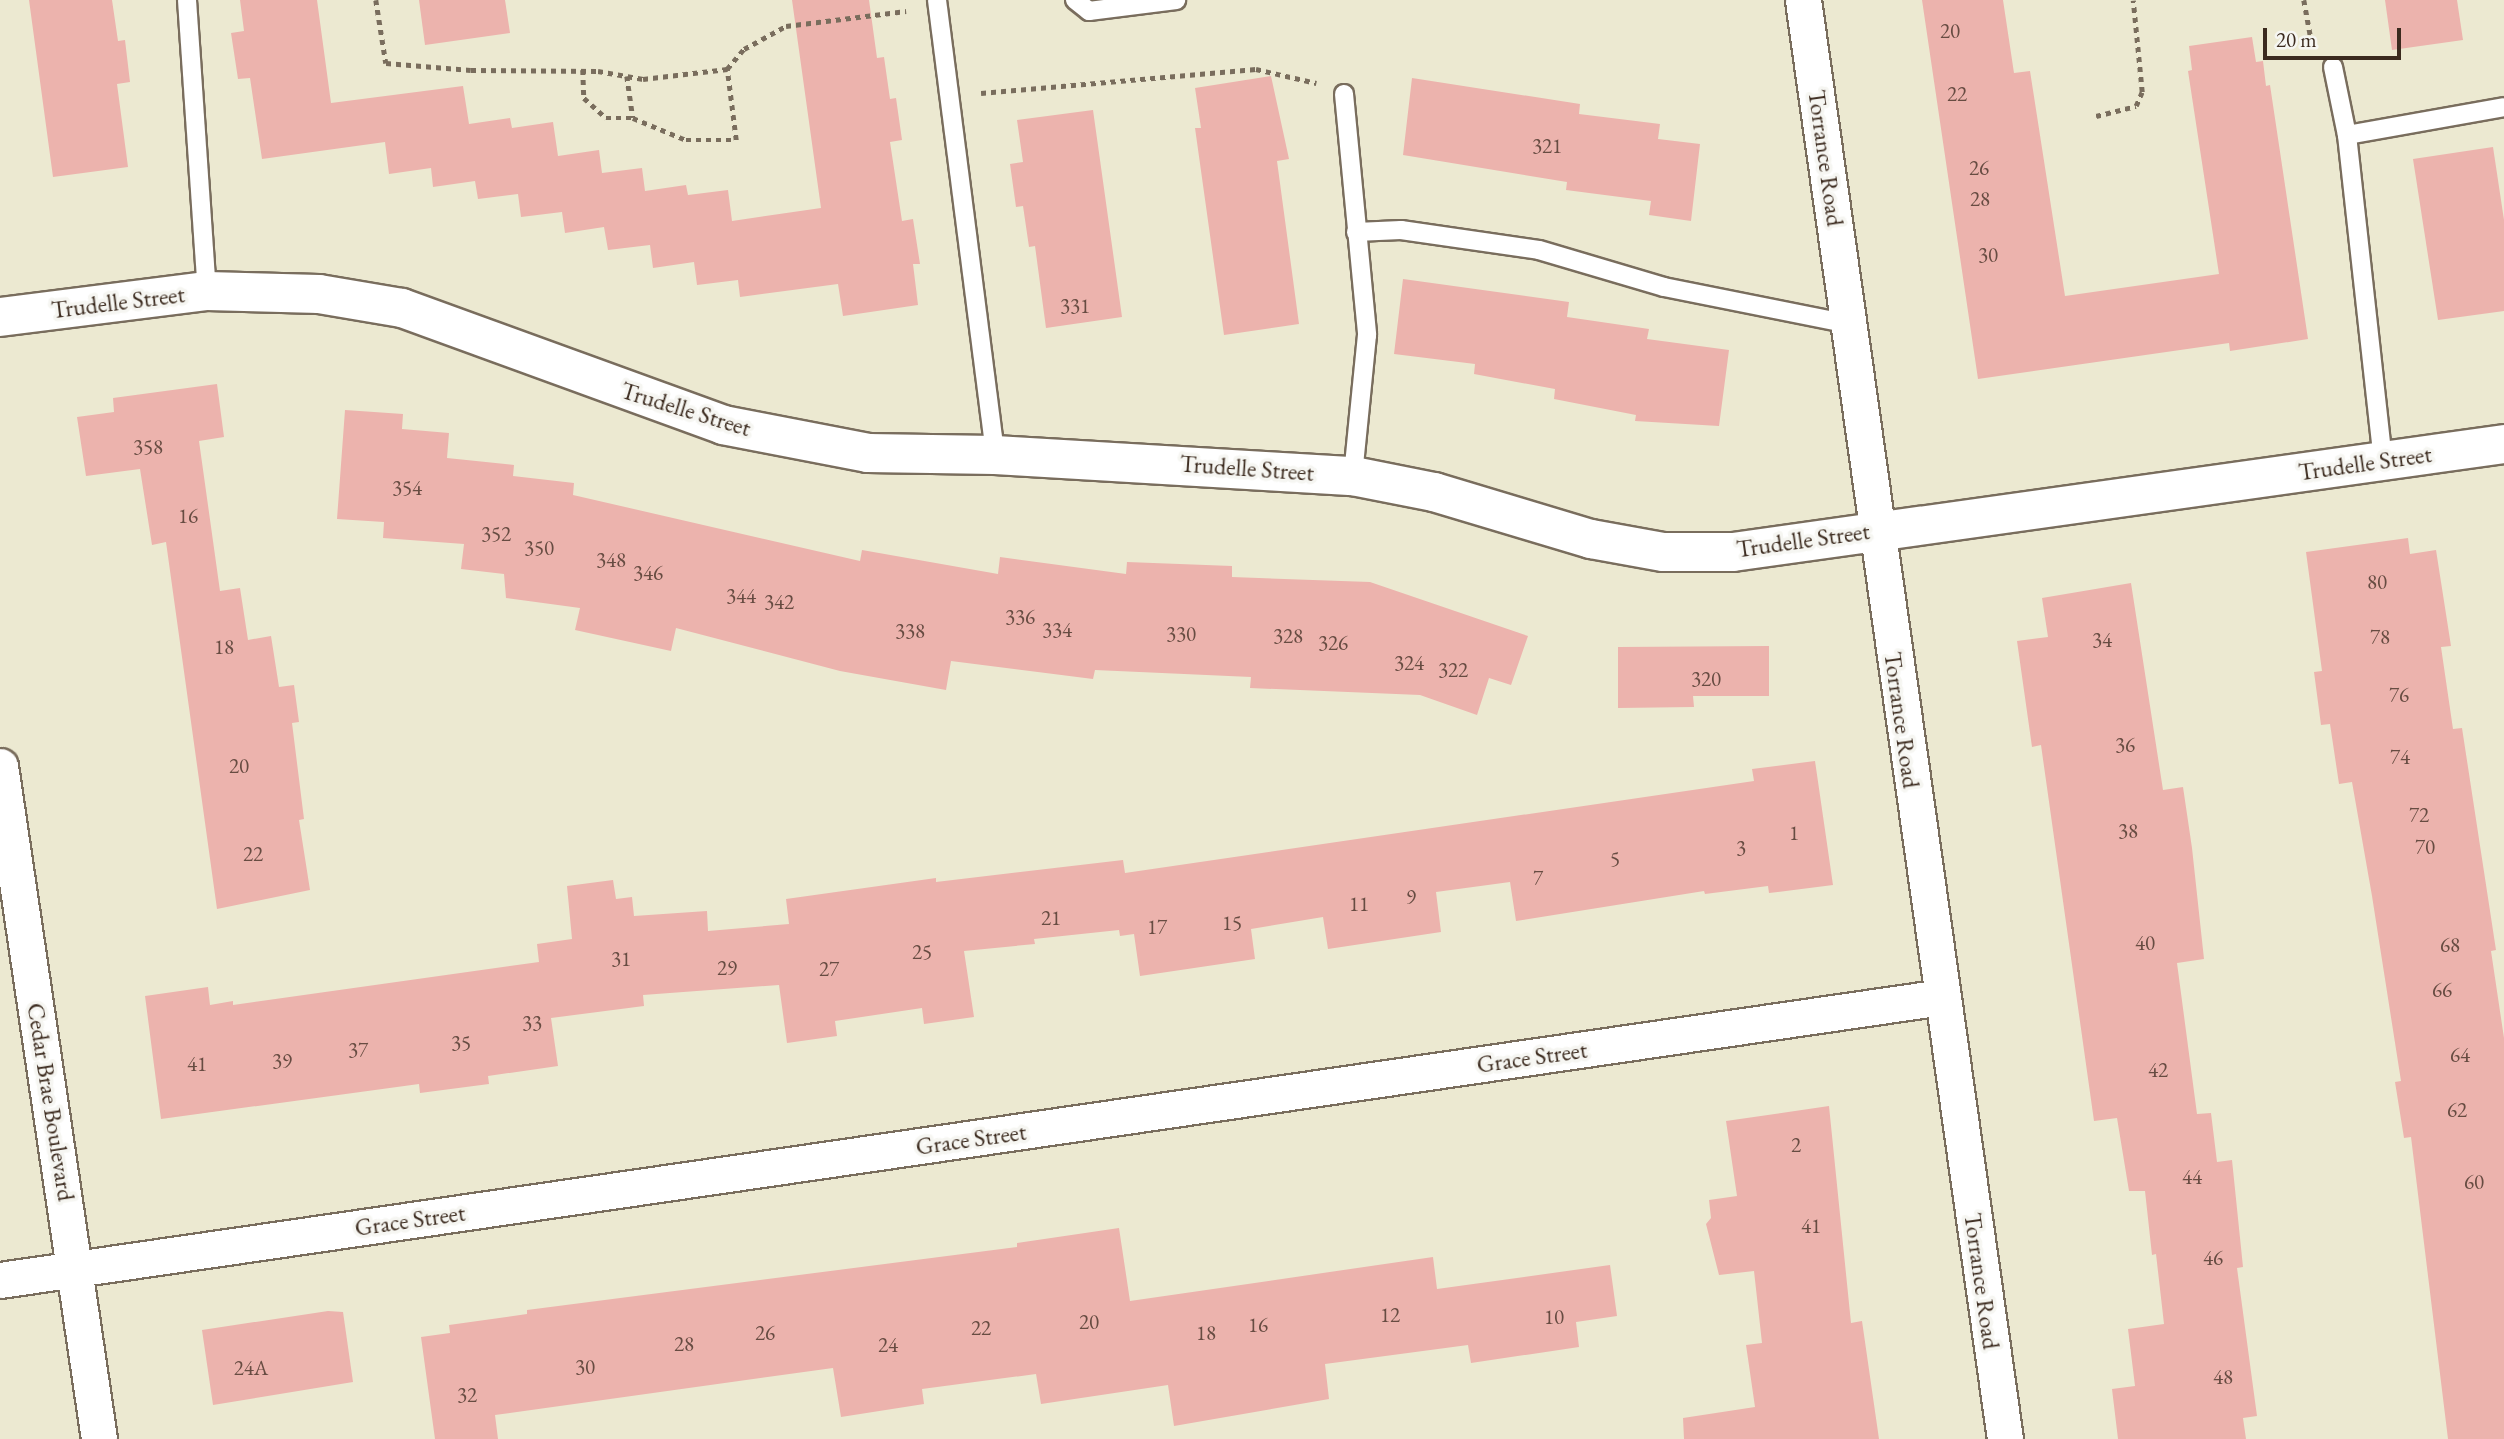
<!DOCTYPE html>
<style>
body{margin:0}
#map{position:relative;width:2504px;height:1439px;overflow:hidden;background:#ece9d1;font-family:"EB Garamond",serif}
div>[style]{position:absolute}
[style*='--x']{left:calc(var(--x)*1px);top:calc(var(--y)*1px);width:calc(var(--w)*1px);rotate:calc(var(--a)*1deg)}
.building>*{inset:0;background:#ecb3ad}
.path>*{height:4.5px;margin-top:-2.25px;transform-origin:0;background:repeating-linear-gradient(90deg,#796d5d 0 5px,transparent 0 10px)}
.roads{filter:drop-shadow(2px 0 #796d5d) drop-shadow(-2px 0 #796d5d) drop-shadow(0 2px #796d5d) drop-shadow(0 -2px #796d5d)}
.lane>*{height:18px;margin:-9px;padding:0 9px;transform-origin:9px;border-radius:9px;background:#fff}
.street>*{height:35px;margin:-17.5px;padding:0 17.5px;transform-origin:17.5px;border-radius:17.5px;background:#fff}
.secondary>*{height:38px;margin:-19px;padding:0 19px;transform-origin:19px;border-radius:19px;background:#fff}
span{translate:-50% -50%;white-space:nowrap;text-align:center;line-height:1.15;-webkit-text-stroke:7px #f6f6f2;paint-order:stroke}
.number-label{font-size:21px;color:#674c42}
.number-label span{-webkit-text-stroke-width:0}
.street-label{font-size:24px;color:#3b2a1e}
.scale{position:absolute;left:2263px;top:28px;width:138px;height:32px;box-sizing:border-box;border:4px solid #3b2a1e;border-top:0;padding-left:9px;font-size:21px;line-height:24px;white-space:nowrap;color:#3b2a1e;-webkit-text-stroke:5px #f6f6f2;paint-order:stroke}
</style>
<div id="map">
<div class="building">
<i style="clip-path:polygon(29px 0,112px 0,118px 41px,125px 40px,130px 82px,117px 84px,128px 167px,53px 177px)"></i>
<i style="clip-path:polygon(240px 0,317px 0,331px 103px,463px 86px,469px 124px,510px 118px,512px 128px,553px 122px,558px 156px,599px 150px,602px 173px,642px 168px,645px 191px,686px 185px,688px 195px,728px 190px,732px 221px,821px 208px,792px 0,869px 0,877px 58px,884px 57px,890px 99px,896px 98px,902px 140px,890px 142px,902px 221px,913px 219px,920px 264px,913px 264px,918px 305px,843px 316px,838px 284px,740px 297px,738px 280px,697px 285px,694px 262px,653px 268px,650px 245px,608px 250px,604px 227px,565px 233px,562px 212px,521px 217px,518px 194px,478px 199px,475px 181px,433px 187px,431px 168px,389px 174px,385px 142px,262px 159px,250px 78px,238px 79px,231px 33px,244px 31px)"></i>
<i style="clip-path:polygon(419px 0,505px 0,510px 33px,425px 45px)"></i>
<i style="clip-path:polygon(1922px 0,2003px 0,2014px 73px,2030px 71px,2065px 296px,2219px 274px,2188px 71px,2192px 70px,2189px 46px,2252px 37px,2256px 62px,2263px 61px,2266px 86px,2270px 85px,2308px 339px,2230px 351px,2229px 343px,1978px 379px)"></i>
<i style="clip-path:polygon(2385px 0,2457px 0,2463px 40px,2392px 50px)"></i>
<i style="clip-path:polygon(1271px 76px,1289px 159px,1277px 161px,1299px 324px,1224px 335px,1195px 128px,1201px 128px,1195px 88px)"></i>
<i style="clip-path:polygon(1412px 78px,1580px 104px,1579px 114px,1660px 124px,1658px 139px,1700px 144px,1691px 221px,1649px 215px,1651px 201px,1566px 190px,1567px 182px,1403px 155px)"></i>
<i style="clip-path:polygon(1093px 110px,1122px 317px,1046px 328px,1035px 246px,1029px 247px,1023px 206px,1016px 207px,1010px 164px,1023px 162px,1017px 120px)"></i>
<i style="clip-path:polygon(2493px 147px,2504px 220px,2504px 311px,2438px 320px,2413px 159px)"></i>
<i style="clip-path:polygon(1403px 279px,1569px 302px,1567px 317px,1649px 329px,1647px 339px,1729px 350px,1719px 426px,1635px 421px,1636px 415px,1554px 399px,1555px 389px,1474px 374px,1475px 364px,1394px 354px)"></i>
<i style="clip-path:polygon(217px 384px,224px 437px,199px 441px,220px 591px,240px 588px,248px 640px,271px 636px,279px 687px,294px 685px,299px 722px,292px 723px,304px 819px,299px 820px,310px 890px,217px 909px,166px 542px,152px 545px,140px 469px,86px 476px,77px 417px,114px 412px,113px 398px)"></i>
<i style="clip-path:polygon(345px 410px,403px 414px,402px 429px,449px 433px,447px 458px,514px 465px,513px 476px,574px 483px,573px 495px,860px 561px,862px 550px,998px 574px,1000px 557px,1126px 574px,1127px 562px,1232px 566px,1232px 577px,1370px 582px,1528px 636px,1511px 685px,1489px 678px,1477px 715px,1420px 695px,1250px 688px,1251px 677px,1095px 670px,1093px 679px,951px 661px,946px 690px,840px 671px,676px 628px,671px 651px,575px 630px,580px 608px,506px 598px,504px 574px,461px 569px,464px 544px,383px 538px,384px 522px,337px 519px)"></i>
<i style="clip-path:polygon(2408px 538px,2410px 554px,2436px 550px,2451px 646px,2441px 647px,2453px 729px,2462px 728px,2496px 950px,2491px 951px,2504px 1038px,2504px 1439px,2448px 1439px,2411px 1137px,2404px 1138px,2395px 1082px,2401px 1081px,2372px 896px,2352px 782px,2339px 784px,2330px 724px,2321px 725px,2314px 672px,2322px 671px,2306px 552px)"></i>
<i style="clip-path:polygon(2131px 583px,2163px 790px,2183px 787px,2192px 848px,2204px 959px,2177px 963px,2197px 1114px,2211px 1113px,2217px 1162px,2232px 1160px,2243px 1267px,2237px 1268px,2257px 1416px,2243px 1418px,2246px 1439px,2118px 1439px,2112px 1389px,2135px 1386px,2128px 1329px,2164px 1324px,2156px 1254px,2152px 1255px,2145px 1191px,2129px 1191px,2117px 1118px,2094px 1121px,2041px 745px,2032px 747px,2017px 641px,2048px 637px,2042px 598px)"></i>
<i style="clip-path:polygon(1769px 646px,1769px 696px,1693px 696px,1694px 707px,1618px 708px,1618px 647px)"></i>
<i style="clip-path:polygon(1815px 761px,1833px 885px,1769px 893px,1768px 886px,1705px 894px,1704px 891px,1516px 921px,1510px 882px,1436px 892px,1441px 932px,1328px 949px,1323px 917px,1251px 929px,1255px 959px,1140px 976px,1134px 934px,1120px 936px,1119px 930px,1034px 939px,1035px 944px,964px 951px,974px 1017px,924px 1024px,922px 1008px,835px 1021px,837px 1036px,787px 1043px,779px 985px,643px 995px,644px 1006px,551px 1018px,558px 1066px,488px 1076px,489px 1084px,420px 1093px,419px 1084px,161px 1119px,145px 996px,208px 987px,210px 1005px,233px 1001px,233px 1005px,539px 962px,537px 944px,572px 939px,567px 886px,613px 880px,616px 899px,632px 897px,634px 916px,707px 911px,708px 931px,789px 924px,786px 899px,936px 878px,936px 882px,1123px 860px,1125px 873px,1754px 781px,1752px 769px)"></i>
<i style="clip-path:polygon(1829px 1106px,1851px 1323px,1862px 1321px,1879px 1439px,1684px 1439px,1683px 1418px,1755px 1407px,1746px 1345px,1762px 1343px,1754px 1271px,1719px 1275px,1706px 1224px,1711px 1218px,1709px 1200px,1737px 1196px,1726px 1121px)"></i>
<i style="clip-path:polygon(1119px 1228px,1130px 1301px,1433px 1257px,1437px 1289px,1610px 1265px,1617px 1316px,1576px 1322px,1579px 1347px,1471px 1363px,1468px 1345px,1325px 1364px,1329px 1399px,1174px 1426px,1168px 1385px,1041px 1404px,1036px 1374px,922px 1389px,924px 1404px,841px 1417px,833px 1368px,495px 1415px,498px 1439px,435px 1439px,421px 1337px,450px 1333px,449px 1325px,527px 1314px,527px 1310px,1017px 1247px,1017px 1243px)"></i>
<i style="clip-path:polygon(328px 1311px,343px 1312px,353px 1382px,213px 1405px,202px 1330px)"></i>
</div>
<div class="path">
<i style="--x:376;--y:0;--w:64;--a:81"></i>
<i style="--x:386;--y:63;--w:85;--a:4.7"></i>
<i style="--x:471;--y:70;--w:127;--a:0.5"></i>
<i style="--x:598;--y:71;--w:46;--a:10.1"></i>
<i style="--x:643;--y:79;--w:85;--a:-6.8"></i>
<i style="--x:727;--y:69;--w:26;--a:-50"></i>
<i style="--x:744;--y:49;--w:48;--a:-28.7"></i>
<i style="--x:786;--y:26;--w:121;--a:-7.1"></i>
<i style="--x:2304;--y:0;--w:45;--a:79.7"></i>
<i style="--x:583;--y:70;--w:28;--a:88"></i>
<i style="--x:584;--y:98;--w:30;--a:42"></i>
<i style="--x:606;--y:118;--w:27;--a:0"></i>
<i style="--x:633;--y:118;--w:57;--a:22.5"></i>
<i style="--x:686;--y:140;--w:50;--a:0"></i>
<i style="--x:736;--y:140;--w:72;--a:-97.2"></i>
<i style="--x:627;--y:76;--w:42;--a:81.9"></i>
<i style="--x:981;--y:93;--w:276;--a:-5"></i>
<i style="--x:1256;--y:69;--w:62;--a:13.1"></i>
<i style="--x:2096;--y:116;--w:41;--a:-14"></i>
<i style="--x:2136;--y:106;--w:15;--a:-67"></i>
<i style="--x:2142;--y:92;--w:92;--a:-95.6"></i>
</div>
<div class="roads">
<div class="lane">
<i style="--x:187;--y:0;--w:292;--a:86.1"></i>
<i style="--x:937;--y:0;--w:459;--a:82.7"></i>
<i style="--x:1075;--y:0;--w:18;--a:38"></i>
<i style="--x:1089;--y:11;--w:88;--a:-7.2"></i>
<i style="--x:2333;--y:67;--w:69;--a:78.4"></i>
<i style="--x:2347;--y:135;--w:327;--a:83.7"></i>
<i style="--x:1344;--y:94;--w:242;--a:84.5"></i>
<i style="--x:1367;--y:335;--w:142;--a:95.7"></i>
<i style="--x:2347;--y:135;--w:159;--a:-10.1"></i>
<i style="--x:1356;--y:232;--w:45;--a:-2.5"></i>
<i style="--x:1401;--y:230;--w:139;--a:8.2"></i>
<i style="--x:1539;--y:250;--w:130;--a:16.5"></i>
<i style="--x:1664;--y:287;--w:190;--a:11.3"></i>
</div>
<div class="street">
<i style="--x:1803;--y:0;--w:1453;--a:82.01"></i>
<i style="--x:0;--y:766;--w:680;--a:81.63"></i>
<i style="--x:0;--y:1280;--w:1963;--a:-8.29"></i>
</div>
<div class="secondary">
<i style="--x:0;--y:317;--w:209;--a:-7.2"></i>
<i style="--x:207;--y:291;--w:112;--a:1.5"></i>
<i style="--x:319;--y:294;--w:84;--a:9.6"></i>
<i style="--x:402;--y:308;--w:342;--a:20"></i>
<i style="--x:723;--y:425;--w:148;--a:10.9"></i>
<i style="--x:868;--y:453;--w:127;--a:0.9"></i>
<i style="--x:995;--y:455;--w:359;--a:3.4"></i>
<i style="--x:1353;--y:476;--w:83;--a:11.2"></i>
<i style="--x:1434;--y:492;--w:164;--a:16.7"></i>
<i style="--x:1591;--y:539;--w:73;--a:10.2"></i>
<i style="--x:1663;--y:552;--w:70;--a:0"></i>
<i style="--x:1733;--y:552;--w:779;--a:-7.97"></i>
</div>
</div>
<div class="number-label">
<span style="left:1950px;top:31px">20</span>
<span style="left:1957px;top:94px">22</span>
<span style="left:1547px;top:146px">321</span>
<span style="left:1979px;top:168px">26</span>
<span style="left:1980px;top:199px">28</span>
<span style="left:1988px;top:255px">30</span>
<span style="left:1075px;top:306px">331</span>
<span style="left:148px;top:447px">358</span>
<span style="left:407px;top:488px">354</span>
<span style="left:188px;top:516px">16</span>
<span style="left:496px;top:534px">352</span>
<span style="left:539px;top:548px">350</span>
<span style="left:611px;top:560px">348</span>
<span style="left:648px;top:573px">346</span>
<span style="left:2377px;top:582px">80</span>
<span style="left:741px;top:596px">344</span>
<span style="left:779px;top:602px">342</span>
<span style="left:1020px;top:617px">336</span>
<span style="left:1057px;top:630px">334</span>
<span style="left:910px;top:631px">338</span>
<span style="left:1181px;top:634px">330</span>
<span style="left:1288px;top:636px">328</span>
<span style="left:2380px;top:637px">78</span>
<span style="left:2102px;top:640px">34</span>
<span style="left:1333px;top:643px">326</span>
<span style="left:224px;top:647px">18</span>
<span style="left:1409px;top:663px">324</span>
<span style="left:1453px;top:670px">322</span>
<span style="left:1706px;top:679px">320</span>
<span style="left:2399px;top:695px">76</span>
<span style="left:2125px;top:745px">36</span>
<span style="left:2400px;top:757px">74</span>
<span style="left:239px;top:766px">20</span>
<span style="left:2419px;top:815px">72</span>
<span style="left:2128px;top:831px">38</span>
<span style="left:1794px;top:833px">1</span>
<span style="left:2425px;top:847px">70</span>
<span style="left:1741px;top:848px">3</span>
<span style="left:253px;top:854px">22</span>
<span style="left:1615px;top:859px">5</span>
<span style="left:1538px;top:878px">7</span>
<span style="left:1411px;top:897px">9</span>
<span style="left:1359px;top:904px">11</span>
<span style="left:1051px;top:918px">21</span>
<span style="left:1232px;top:923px">15</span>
<span style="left:1157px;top:927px">17</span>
<span style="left:2145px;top:943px">40</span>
<span style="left:2450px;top:945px">68</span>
<span style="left:922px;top:952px">25</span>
<span style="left:621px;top:959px">31</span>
<span style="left:727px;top:968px">29</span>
<span style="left:829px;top:969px">27</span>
<span style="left:2442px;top:990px">66</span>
<span style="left:532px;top:1023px">33</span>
<span style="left:461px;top:1043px">35</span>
<span style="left:358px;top:1050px">37</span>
<span style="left:2460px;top:1055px">64</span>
<span style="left:282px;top:1061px">39</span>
<span style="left:197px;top:1064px">41</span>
<span style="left:2158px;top:1070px">42</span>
<span style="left:2457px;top:1110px">62</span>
<span style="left:1796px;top:1145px">2</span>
<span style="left:2192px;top:1177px">44</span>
<span style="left:2474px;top:1182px">60</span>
<span style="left:1811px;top:1226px">41</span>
<span style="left:2213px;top:1258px">46</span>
<span style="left:1390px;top:1315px">12</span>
<span style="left:1554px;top:1317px">10</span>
<span style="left:1089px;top:1322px">20</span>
<span style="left:1258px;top:1325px">16</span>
<span style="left:981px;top:1328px">22</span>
<span style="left:765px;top:1333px">26</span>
<span style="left:1206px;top:1333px">18</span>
<span style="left:684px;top:1344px">28</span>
<span style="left:888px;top:1345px">24</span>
<span style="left:585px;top:1367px">30</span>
<span style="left:251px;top:1368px">24A</span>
<span style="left:2223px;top:1377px">48</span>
<span style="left:467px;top:1395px">32</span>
</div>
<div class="street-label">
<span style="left:1826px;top:158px;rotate:82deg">Torrance Road</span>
<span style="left:118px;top:302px;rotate:-7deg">Trudelle Street</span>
<span style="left:686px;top:409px;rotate:17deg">Trudelle Street</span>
<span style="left:2365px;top:463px;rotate:-8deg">Trudelle Street</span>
<span style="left:1247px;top:468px;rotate:4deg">Trudelle Street</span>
<span style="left:1803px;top:540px;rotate:-8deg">Trudelle Street</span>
<span style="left:1902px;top:720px;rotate:82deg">Torrance Road</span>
<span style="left:1532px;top:1057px;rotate:-8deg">Grace Street</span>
<span style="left:51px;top:1102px;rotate:81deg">Cedar Brae Boulevard</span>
<span style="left:971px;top:1139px;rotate:-8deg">Grace Street</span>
<span style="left:410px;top:1220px;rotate:-8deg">Grace Street</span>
<span style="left:1982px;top:1281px;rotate:82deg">Torrance Road</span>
</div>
<div class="scale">20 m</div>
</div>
